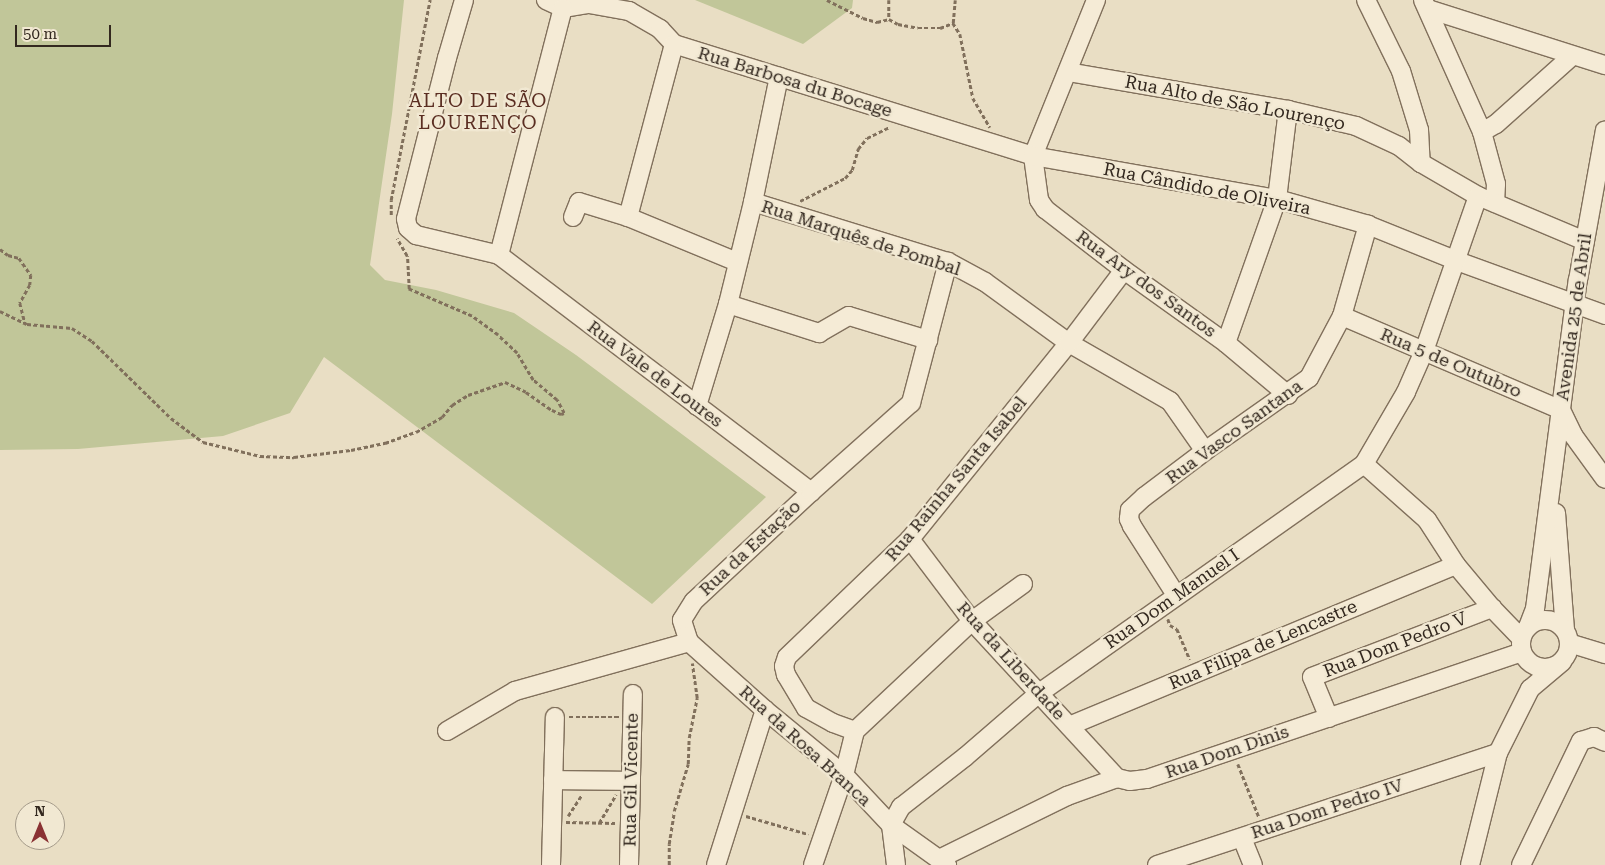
<!DOCTYPE html>
<meta charset="utf-8">
<style>
body{margin:0}
#map{position:relative;width:1605px;height:865px;overflow:hidden;background:#e9dec4;font-family:"Roboto Serif",serif}
div>[style]{position:absolute}
[style*='--x']{left:calc(var(--x)*1px);top:calc(var(--y)*1px);width:calc(var(--w)*1px);rotate:calc(var(--a)*1deg)}
.green>*{inset:0;background:#c1c699}
.path>*{height:2.5px;margin-top:-1.25px;transform-origin:0;background:repeating-linear-gradient(90deg,#81705c 0 4px,transparent 0 6.5px)}
.roads{filter:drop-shadow(1px 0 #81705c) drop-shadow(-1px 0 #81705c) drop-shadow(0 1px #81705c) drop-shadow(0 -1px #81705c)}
.minor>*{height:18px;margin:-9px;padding:0 9px;transform-origin:9px;border-radius:9px;background:#f5ebd6}
.minor>.ring{margin:-9px;padding:0;box-sizing:content-box;background:none;border:18px solid #f5ebd6;border-radius:50%}
span{translate:-50% -50%;white-space:nowrap;text-align:center;line-height:1.15;-webkit-text-stroke:4.5px #f1e8d2;paint-order:stroke}
.street-label{font-size:18px;color:#33281f}
.neighbourhood-label{font-size:19px;color:#5b2e22;letter-spacing:1px}
.north{position:absolute;left:15px;top:800px;width:50px;height:50px;box-sizing:border-box;background:#f1e8d2;border:1px solid #a59b8a;border-radius:50%;rotate:0deg;font-size:14px;font-weight:700;line-height:20px;text-align:center;color:#33281f}
.north::after{content:'';display:block;margin:auto;width:18px;height:22px;background:#8a3233;clip-path:polygon(50% 0,100% 100%,50% 72%,0 100%)}
.scale{position:absolute;left:15px;top:25px;width:96px;height:22px;box-sizing:border-box;border:2px solid #33281f;border-top:0;padding-left:6px;font-size:15px;line-height:18px;white-space:nowrap;color:#33281f;-webkit-text-stroke:4px #f1e8d2;paint-order:stroke}
</style>
<div id="map">
<div class="green">
<i style="clip-path:polygon(0 0,404px 0,392px 114px,370px 265px,385px 280px,436px 290px,514px 313px,576px 355px,766px 497px,652px 604px,324px 357px,290px 413px,223px 436px,78px 449px,0 450px)"></i>
<i style="clip-path:polygon(695px 0,853px 0,852px 8px,803px 44px)"></i>
</div>
<div class="path">
<i style="--x:827;--y:0;--w:40;--a:26.6"></i>
<i style="--x:863;--y:18;--w:15;--a:16"></i>
<i style="--x:877;--y:22;--w:12;--a:-14"></i>
<i style="--x:889;--y:0;--w:19;--a:90"></i>
<i style="--x:889;--y:19;--w:10;--a:29"></i>
<i style="--x:898;--y:24;--w:20;--a:11"></i>
<i style="--x:918;--y:28;--w:22;--a:0"></i>
<i style="--x:940;--y:28;--w:14;--a:-21"></i>
<i style="--x:953;--y:23;--w:23;--a:-85"></i>
<i style="--x:953;--y:23;--w:13;--a:58"></i>
<i style="--x:960;--y:34;--w:65;--a:78.5"></i>
<i style="--x:973;--y:98;--w:34;--a:60"></i>
<i style="--x:800;--y:201;--w:51;--a:-27.1"></i>
<i style="--x:845;--y:178;--w:11;--a:-49"></i>
<i style="--x:852;--y:170;--w:22;--a:-74"></i>
<i style="--x:858;--y:149;--w:14;--a:-51"></i>
<i style="--x:867;--y:138;--w:25;--a:-26"></i>
<i style="--x:391;--y:215;--w:15;--a:-90"></i>
<i style="--x:391;--y:200;--w:204;--a:-79"></i>
<i style="--x:0;--y:249;--w:10;--a:37"></i>
<i style="--x:8;--y:255;--w:11;--a:15"></i>
<i style="--x:19;--y:258;--w:21;--a:55"></i>
<i style="--x:31;--y:275;--w:10;--a:96"></i>
<i style="--x:30;--y:285;--w:21;--a:119"></i>
<i style="--x:20;--y:303;--w:21;--a:76"></i>
<i style="--x:0;--y:311;--w:30;--a:26"></i>
<i style="--x:27;--y:324;--w:45;--a:5.1"></i>
<i style="--x:72;--y:328;--w:24;--a:33"></i>
<i style="--x:92;--y:341;--w:110;--a:44.3"></i>
<i style="--x:171;--y:418;--w:40;--a:37"></i>
<i style="--x:203;--y:442;--w:59;--a:13.8"></i>
<i style="--x:260;--y:456;--w:34;--a:2"></i>
<i style="--x:294;--y:457;--w:57;--a:-7"></i>
<i style="--x:351;--y:450;--w:35;--a:-12"></i>
<i style="--x:385;--y:443;--w:33;--a:-20"></i>
<i style="--x:416;--y:432;--w:30;--a:-30"></i>
<i style="--x:442;--y:417;--w:16;--a:-50"></i>
<i style="--x:452;--y:405;--w:19;--a:-32"></i>
<i style="--x:468;--y:395;--w:39;--a:-19"></i>
<i style="--x:505;--y:382;--w:23;--a:25"></i>
<i style="--x:526;--y:392;--w:32;--a:35"></i>
<i style="--x:552;--y:410;--w:10;--a:24"></i>
<i style="--x:561;--y:414;--w:3;--a:-18"></i>
<i style="--x:564;--y:413;--w:15;--a:-118"></i>
<i style="--x:557;--y:400;--w:31;--a:-140"></i>
<i style="--x:533;--y:380;--w:31;--a:-121"></i>
<i style="--x:517;--y:353;--w:26;--a:-137"></i>
<i style="--x:498;--y:335;--w:32;--a:-144"></i>
<i style="--x:472;--y:316;--w:69;--a:-156.8"></i>
<i style="--x:409;--y:289;--w:33;--a:-93"></i>
<i style="--x:407;--y:256;--w:20;--a:-120"></i>
<i style="--x:1168;--y:619;--w:6;--a:72"></i>
<i style="--x:1170;--y:625;--w:8;--a:30"></i>
<i style="--x:1177;--y:629;--w:33;--a:67"></i>
<i style="--x:569;--y:717;--w:50;--a:0"></i>
<i style="--x:1238;--y:764;--w:57;--a:68.4"></i>
<i style="--x:568;--y:816;--w:24;--a:-57"></i>
<i style="--x:746;--y:816;--w:65;--a:16.2"></i>
<i style="--x:566;--y:822;--w:49;--a:1.2"></i>
<i style="--x:599;--y:823;--w:33;--a:-59"></i>
<i style="--x:669;--y:865;--w:21;--a:-90"></i>
<i style="--x:669;--y:844;--w:33;--a:-81"></i>
<i style="--x:674;--y:811;--w:49;--a:-73.4"></i>
<i style="--x:688;--y:764;--w:26;--a:-88"></i>
<i style="--x:689;--y:738;--w:41;--a:-78.7"></i>
<i style="--x:697;--y:698;--w:35;--a:-98"></i>
</div>
<div class="roads">
<div class="minor">
<i style="--x:464;--y:0;--w:60;--a:106.3"></i>
<i style="--x:447;--y:58;--w:166;--a:104.3"></i>
<i style="--x:406;--y:219;--w:9;--a:77"></i>
<i style="--x:408;--y:228;--w:11;--a:41"></i>
<i style="--x:416;--y:235;--w:85;--a:13.5"></i>
<i style="--x:499;--y:255;--w:392;--a:37.2"></i>
<i style="--x:546;--y:0;--w:19;--a:25"></i>
<i style="--x:1096;--y:0;--w:168;--a:112"></i>
<i style="--x:1033;--y:156;--w:44;--a:82.2"></i>
<i style="--x:1039;--y:200;--w:11;--a:56"></i>
<i style="--x:1045;--y:209;--w:100;--a:37.7"></i>
<i style="--x:1124;--y:270;--w:125;--a:35.6"></i>
<i style="--x:1226;--y:343;--w:81;--a:40"></i>
<i style="--x:1366;--y:0;--w:79;--a:63.8"></i>
<i style="--x:1401;--y:71;--w:62;--a:73"></i>
<i style="--x:1419;--y:130;--w:33;--a:87"></i>
<i style="--x:1423;--y:0;--w:145;--a:65.9"></i>
<i style="--x:1482;--y:132;--w:54;--a:74.9"></i>
<i style="--x:1496;--y:184;--w:19;--a:93"></i>
<i style="--x:563;--y:8;--w:26;--a:-9"></i>
<i style="--x:589;--y:4;--w:41;--a:9.9"></i>
<i style="--x:629;--y:11;--w:36;--a:30"></i>
<i style="--x:660;--y:29;--w:21;--a:47"></i>
<i style="--x:674;--y:44;--w:376;--a:17.3"></i>
<i style="--x:1033;--y:156;--w:248;--a:10"></i>
<i style="--x:1277;--y:199;--w:95;--a:15.9"></i>
<i style="--x:1368;--y:225;--w:96;--a:22"></i>
<i style="--x:1457;--y:261;--w:158;--a:20"></i>
<i style="--x:1428;--y:9;--w:186;--a:17.6"></i>
<i style="--x:1068;--y:72;--w:223;--a:9.8"></i>
<i style="--x:1288;--y:110;--w:70;--a:13.2"></i>
<i style="--x:1356;--y:126;--w:47;--a:24.9"></i>
<i style="--x:1399;--y:146;--w:28;--a:38"></i>
<i style="--x:1421;--y:163;--w:66;--a:30.1"></i>
<i style="--x:1478;--y:196;--w:116;--a:22.8"></i>
<i style="--x:1482;--y:132;--w:16;--a:-30"></i>
<i style="--x:1496;--y:124;--w:102;--a:-41.8"></i>
<i style="--x:753;--y:202;--w:204;--a:17.1"></i>
<i style="--x:948;--y:262;--w:42;--a:28.4"></i>
<i style="--x:985;--y:282;--w:104;--a:36"></i>
<i style="--x:1069;--y:343;--w:116;--a:29.9"></i>
<i style="--x:1170;--y:401;--w:61;--a:55"></i>
<i style="--x:573;--y:217;--w:16;--a:-68"></i>
<i style="--x:579;--y:202;--w:51;--a:17"></i>
<i style="--x:628;--y:217;--w:118;--a:22.4"></i>
<i style="--x:628;--y:217;--w:179;--a:-75.1"></i>
<i style="--x:499;--y:255;--w:255;--a:-75.5"></i>
<i style="--x:728;--y:304;--w:96;--a:17.7"></i>
<i style="--x:819;--y:333;--w:34;--a:-30"></i>
<i style="--x:849;--y:316;--w:83;--a:16.9"></i>
<i style="--x:1342;--y:316;--w:238;--a:23.2"></i>
<i style="--x:1226;--y:343;--w:153;--a:-70.5"></i>
<i style="--x:1277;--y:199;--w:90;--a:-83"></i>
<i style="--x:697;--y:406;--w:107;--a:-73.1"></i>
<i style="--x:728;--y:304;--w:105;--a:-76.2"></i>
<i style="--x:753;--y:202;--w:128;--a:-78.3"></i>
<i style="--x:1561;--y:410;--w:28;--a:64"></i>
<i style="--x:1573;--y:435;--w:54;--a:54"></i>
<i style="--x:1364;--y:464;--w:84;--a:41.6"></i>
<i style="--x:1427;--y:520;--w:54;--a:57.2"></i>
<i style="--x:1456;--y:565;--w:56;--a:50.1"></i>
<i style="--x:1492;--y:608;--w:42;--a:46"></i>
<i style="--x:1556;--y:513;--w:117;--a:85.6"></i>
<i style="--x:910;--y:539;--w:103;--a:52.9"></i>
<i style="--x:972;--y:621;--w:214;--a:47.3"></i>
<i style="--x:1176;--y:595;--w:82;--a:-122.5"></i>
<i style="--x:1132;--y:526;--w:8;--a:-113"></i>
<i style="--x:1129;--y:519;--w:9;--a:-84"></i>
<i style="--x:1130;--y:510;--w:19;--a:-43"></i>
<i style="--x:1144;--y:497;--w:76;--a:-37"></i>
<i style="--x:1205;--y:451;--w:127;--a:-35.1"></i>
<i style="--x:1309;--y:378;--w:70;--a:-62"></i>
<i style="--x:1342;--y:316;--w:95;--a:-74.1"></i>
<i class="ring" style="left:1521px;top:620px;width:30px;height:30px"></i>
<i style="--x:1528;--y:627;--w:19;--a:-69"></i>
<i style="--x:1535;--y:609;--w:332;--a:-82.6"></i>
<i style="--x:1578;--y:280;--w:152;--a:-79.8"></i>
<i style="--x:689;--y:642;--w:23;--a:-108"></i>
<i style="--x:682;--y:620;--w:22;--a:-58"></i>
<i style="--x:694;--y:601;--w:160;--a:-43"></i>
<i style="--x:811;--y:492;--w:134;--a:-41.7"></i>
<i style="--x:911;--y:403;--w:146;--a:-75.3"></i>
<i style="--x:689;--y:642;--w:102;--a:41.8"></i>
<i style="--x:765;--y:710;--w:102;--a:39.4"></i>
<i style="--x:844;--y:775;--w:69;--a:46.8"></i>
<i style="--x:891;--y:825;--w:69;--a:35.5"></i>
<i style="--x:1569;--y:643;--w:38;--a:17"></i>
<i style="--x:1329;--y:718;--w:44;--a:-112.5"></i>
<i style="--x:1312;--y:677;--w:193;--a:-21"></i>
<i style="--x:1069;--y:726;--w:419;--a:-22.6"></i>
<i style="--x:447;--y:731;--w:79;--a:-30.5"></i>
<i style="--x:515;--y:691;--w:181;--a:-15.7"></i>
<i style="--x:855;--y:731;--w:23;--a:-160"></i>
<i style="--x:833;--y:723;--w:31;--a:-151"></i>
<i style="--x:806;--y:708;--w:39;--a:-121"></i>
<i style="--x:786;--y:675;--w:9;--a:-103"></i>
<i style="--x:784;--y:666;--w:9;--a:-72"></i>
<i style="--x:787;--y:657;--w:170;--a:-43.8"></i>
<i style="--x:910;--y:539;--w:252;--a:-51"></i>
<i style="--x:1069;--y:343;--w:91;--a:-53"></i>
<i style="--x:553;--y:780;--w:78;--a:0.7"></i>
<i style="--x:1242;--y:838;--w:29;--a:68"></i>
<i style="--x:939;--y:859;--w:143;--a:-26.2"></i>
<i style="--x:1067;--y:796;--w:53;--a:-19.8"></i>
<i style="--x:1117;--y:778;--w:13;--a:13"></i>
<i style="--x:1130;--y:781;--w:17;--a:-7"></i>
<i style="--x:1147;--y:779;--w:396;--a:-18.7"></i>
<i style="--x:551;--y:865;--w:148;--a:-88.5"></i>
<i style="--x:629;--y:865;--w:171;--a:-88.7"></i>
<i style="--x:716;--y:865;--w:163;--a:-72.5"></i>
<i style="--x:813;--y:865;--w:95;--a:-71"></i>
<i style="--x:844;--y:775;--w:45;--a:-76"></i>
<i style="--x:855;--y:731;--w:161;--a:-43.2"></i>
<i style="--x:972;--y:621;--w:63;--a:-36"></i>
<i style="--x:896;--y:865;--w:40;--a:-97.1"></i>
<i style="--x:891;--y:825;--w:21;--a:-61"></i>
<i style="--x:901;--y:807;--w:81;--a:-38"></i>
<i style="--x:965;--y:757;--w:96;--a:-40.8"></i>
<i style="--x:1038;--y:694;--w:399;--a:-35.2"></i>
<i style="--x:1364;--y:464;--w:83;--a:-59.7"></i>
<i style="--x:1406;--y:392;--w:45;--a:-66.3"></i>
<i style="--x:1424;--y:351;--w:164;--a:-70.8"></i>
<i style="--x:1157;--y:865;--w:359;--a:-18.2"></i>
<i style="--x:1470;--y:865;--w:115;--a:-76"></i>
<i style="--x:1498;--y:753;--w:72;--a:-63.4"></i>
<i style="--x:1530;--y:689;--w:42;--a:-40.2"></i>
<i style="--x:1521;--y:865;--w:138;--a:-64.2"></i>
<i style="--x:1581;--y:741;--w:14;--a:-17"></i>
<i style="--x:1594;--y:737;--w:12;--a:24"></i>
</div>
</div>
<div class="street-label">
<span style="left:795px;top:82px;rotate:17deg">Rua Barbosa du Bocage</span>
<span style="left:1235px;top:103px;rotate:11deg">Rua Alto de São Lourenço</span>
<span style="left:1207px;top:189px;rotate:11deg">Rua Cândido de Oliveira</span>
<span style="left:861px;top:238px;rotate:18deg">Rua Marquês de Pombal</span>
<span style="left:1146px;top:284px;rotate:36deg">Rua Ary dos Santos</span>
<span style="left:1574px;top:317px;rotate:-82deg">Avenida 25 de Abril</span>
<span style="left:1451px;top:363px;rotate:23deg">Rua 5 de Outubro</span>
<span style="left:655px;top:374px;rotate:37deg">Rua Vale de Loures</span>
<span style="left:1234px;top:432px;rotate:-36deg">Rua Vasco Santana</span>
<span style="left:956px;top:479px;rotate:-50deg">Rua Rainha Santa Isabel</span>
<span style="left:750px;top:548px;rotate:-43deg">Rua da Estação</span>
<span style="left:1172px;top:599px;rotate:-35deg">Rua Dom Manuel I</span>
<span style="left:1263px;top:645px;rotate:-23deg">Rua Filipa de Lencastre</span>
<span style="left:1395px;top:645px;rotate:-21deg">Rua Dom Pedro V</span>
<span style="left:1011px;top:661px;rotate:48deg">Rua da Liberdade</span>
<span style="left:805px;top:746px;rotate:42deg">Rua da Rosa Branca</span>
<span style="left:1227px;top:752px;rotate:-19deg">Rua Dom Dinis</span>
<span style="left:631px;top:780px;rotate:-89deg">Rua Gil Vicente</span>
<span style="left:1327px;top:809px;rotate:-18deg">Rua Dom Pedro IV</span>
</div>
<div class="neighbourhood-label">
<span style="left:478px;top:112px">ALTO DE SÃO<br>LOURENÇO</span>
</div>
<div class="north">N</div>
<div class="scale">50 m</div>
</div>
